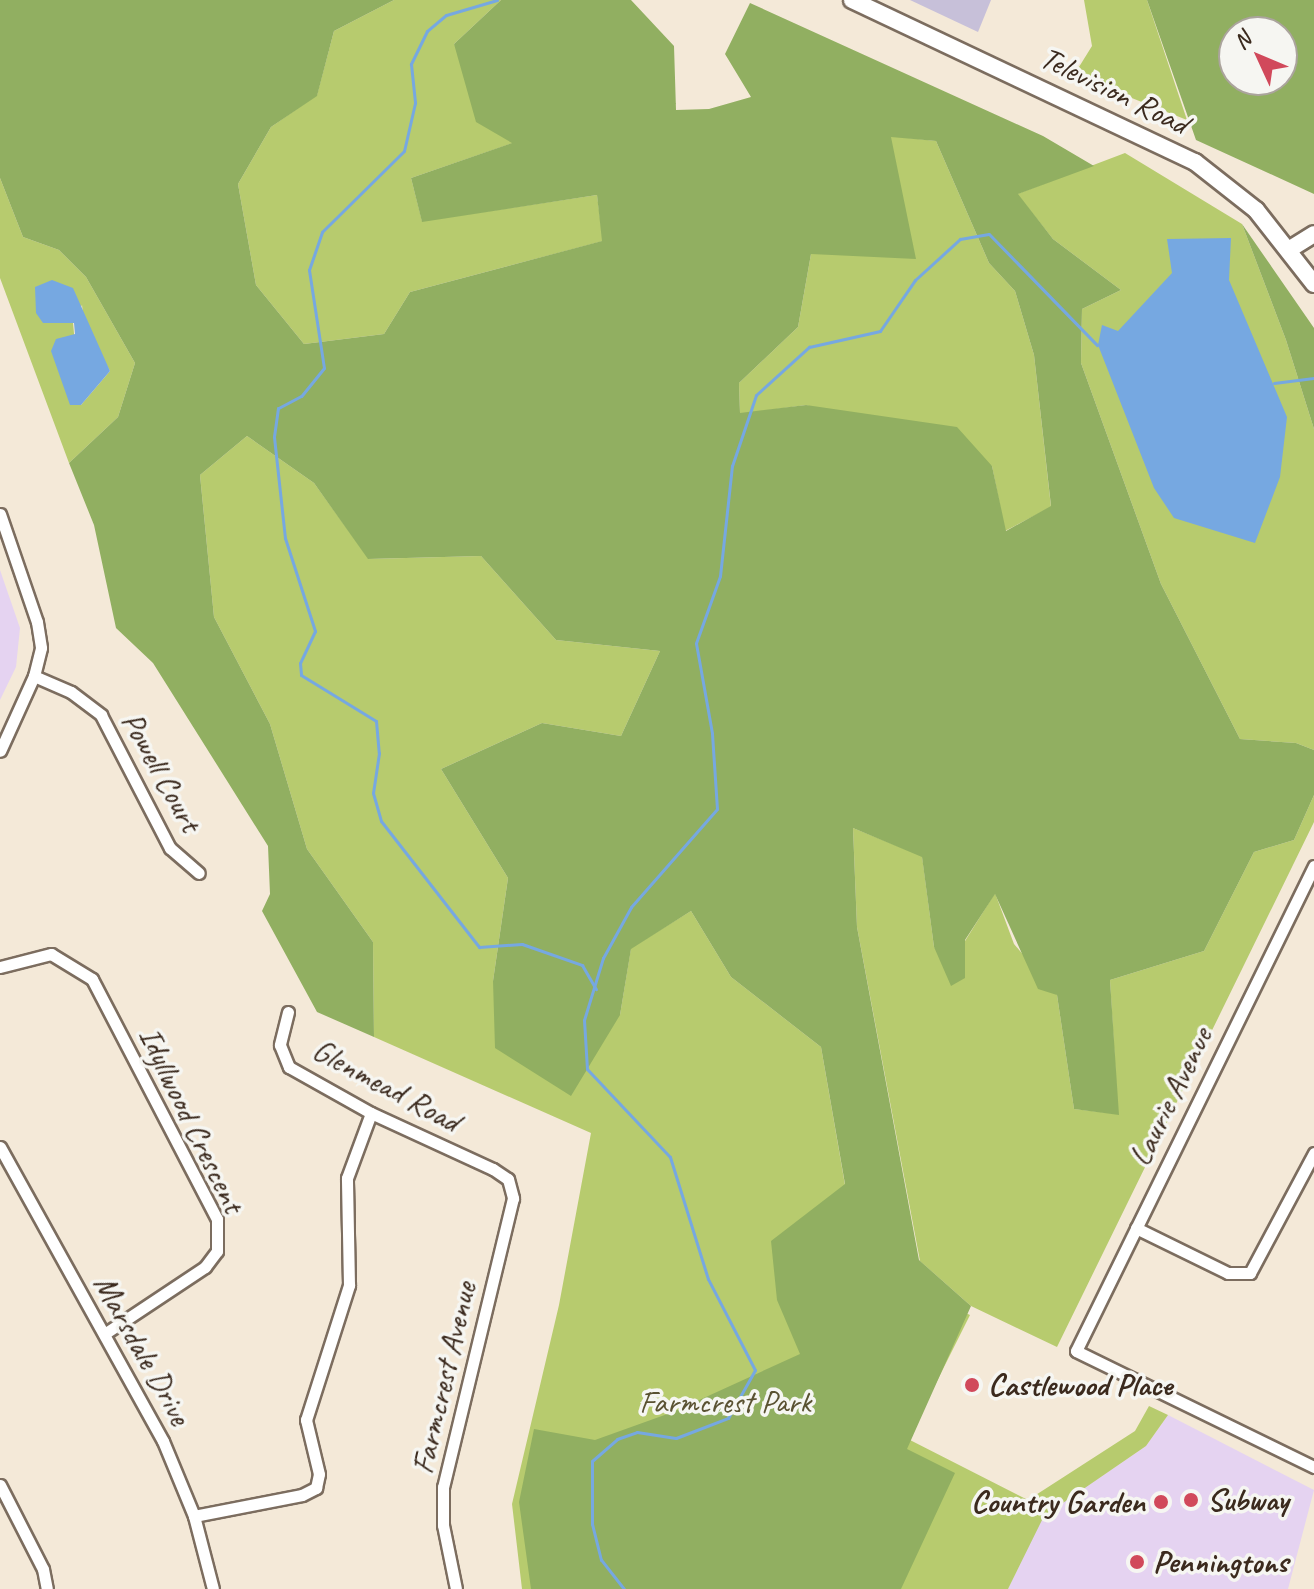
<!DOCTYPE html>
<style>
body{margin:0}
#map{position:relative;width:1314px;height:1589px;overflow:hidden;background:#f4e9d8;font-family:Caveat,sans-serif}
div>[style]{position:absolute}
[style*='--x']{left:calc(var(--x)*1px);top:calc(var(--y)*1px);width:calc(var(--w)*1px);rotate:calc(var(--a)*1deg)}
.built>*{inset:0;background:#e5d3f1}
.industrial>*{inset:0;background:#c7c0d9}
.green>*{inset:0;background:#b7cb6e}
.forest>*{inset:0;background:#91af61}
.water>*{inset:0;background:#76a8e1}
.stream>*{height:3px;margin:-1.5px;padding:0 1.5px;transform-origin:1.5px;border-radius:1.5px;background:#76a8e1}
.roads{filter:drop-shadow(2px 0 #7c6d5f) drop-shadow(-2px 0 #7c6d5f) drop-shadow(0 2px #7c6d5f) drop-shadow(0 -2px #7c6d5f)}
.minor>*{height:11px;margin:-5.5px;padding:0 5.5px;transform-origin:5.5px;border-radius:5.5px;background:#fff}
.secondary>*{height:16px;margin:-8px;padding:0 8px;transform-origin:8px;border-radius:8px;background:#fff}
.dots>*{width:22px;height:22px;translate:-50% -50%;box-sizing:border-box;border:4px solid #f6f6f2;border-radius:50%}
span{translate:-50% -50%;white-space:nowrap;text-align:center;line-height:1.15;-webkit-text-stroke:7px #f6f6f2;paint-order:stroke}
.street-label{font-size:32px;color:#3b2a1e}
.poi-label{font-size:32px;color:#3b2a1e;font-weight:700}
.left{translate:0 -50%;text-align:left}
.right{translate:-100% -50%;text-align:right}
.park-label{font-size:32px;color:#5a5232}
.north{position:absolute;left:1218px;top:16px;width:80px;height:80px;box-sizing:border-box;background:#f6f6f2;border:2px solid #aba49d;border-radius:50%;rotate:314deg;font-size:22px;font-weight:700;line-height:32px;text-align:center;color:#3b2a1e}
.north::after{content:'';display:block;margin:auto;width:28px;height:36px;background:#d1495b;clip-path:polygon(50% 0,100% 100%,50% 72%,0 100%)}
</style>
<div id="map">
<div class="built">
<i style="clip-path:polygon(0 570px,20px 628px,16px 667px,0 700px)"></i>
<i style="clip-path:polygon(1168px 1415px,1314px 1490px,1288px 1589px,1008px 1589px,1043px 1516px,1146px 1446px)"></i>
</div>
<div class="industrial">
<i style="clip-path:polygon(910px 0,991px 0,978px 32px)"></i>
</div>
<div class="green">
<i style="clip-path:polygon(394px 0,501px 0,454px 44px,513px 143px,411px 178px,422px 221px,597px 195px,603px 241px,410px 292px,384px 334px,304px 344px,256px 285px,238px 184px,271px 127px,317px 95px,334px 31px)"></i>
<i style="clip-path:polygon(1084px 0,1147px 0,1187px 120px,1074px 75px,1092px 46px)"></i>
<i style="clip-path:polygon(891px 136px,936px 141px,989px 263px,1015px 291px,1034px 355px,1051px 507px,1005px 531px,992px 466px,806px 405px,740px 414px,739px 383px,798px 327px,811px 254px)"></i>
<i style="clip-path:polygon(1125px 153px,1242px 224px,1286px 340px,1314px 429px,1314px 750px,1296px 743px,1240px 739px,1161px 584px,1081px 363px,1082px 309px,1121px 290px,1053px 239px,1017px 194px)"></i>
<i style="clip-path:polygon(evenodd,0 178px,23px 237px,59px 250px,86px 277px,135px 363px,118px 417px,69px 463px,0 278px,0 178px,82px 305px,84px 323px,110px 371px,81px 405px,73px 323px,82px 305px)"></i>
<i style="clip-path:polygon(247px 436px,314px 483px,369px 559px,481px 556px,556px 640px,660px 651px,621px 736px,542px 723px,441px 769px,508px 878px,493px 981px,620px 1015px,631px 948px,691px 911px,731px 977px,821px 1047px,845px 1185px,789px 1228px,970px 1315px,908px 1439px,1028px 1500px,1135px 1431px,1149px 1406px,1168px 1415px,1146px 1446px,1044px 1516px,1008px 1589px,522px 1589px,512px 1504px,559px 1305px,591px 1133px,374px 1037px,373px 942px,307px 849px,270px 724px,214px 617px,200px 475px)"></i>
<i style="clip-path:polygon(1314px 795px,1314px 822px,1057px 1347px,971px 1306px,920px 1261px,857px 927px,853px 828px,922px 856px,934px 947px,965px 978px,965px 941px,995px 893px,1014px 944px,1057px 995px,1074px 1109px,1118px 1114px,1110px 980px,1204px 951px,1254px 852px,1294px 840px)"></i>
</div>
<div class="forest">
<i style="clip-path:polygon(evenodd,0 0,394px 0,334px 31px,317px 96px,271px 127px,238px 184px,256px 285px,304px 344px,384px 334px,410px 292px,602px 241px,597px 195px,422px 222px,411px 178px,512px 143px,476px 122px,454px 44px,501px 0,631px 0,674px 46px,676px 110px,709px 109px,751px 97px,725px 54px,750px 3px,1043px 136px,1094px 166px,1018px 194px,1053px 239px,1121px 290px,1082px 309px,1081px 363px,1161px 584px,1240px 739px,1296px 743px,1314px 750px,1314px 795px,1294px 840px,1254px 852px,1204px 951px,1110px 980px,1119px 1115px,1074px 1109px,1057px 995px,1038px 989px,995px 894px,965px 940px,965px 978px,951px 986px,934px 947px,922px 857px,853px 828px,857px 927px,919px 1260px,971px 1306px,907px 1449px,955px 1473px,901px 1589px,531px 1589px,519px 1502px,534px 1429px,595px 1440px,673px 1412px,800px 1354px,777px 1300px,771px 1241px,845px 1184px,821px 1047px,731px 977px,691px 911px,631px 949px,620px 1015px,571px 1096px,495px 1048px,493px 981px,508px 878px,441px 769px,542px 723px,621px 736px,660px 651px,556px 640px,481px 556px,368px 559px,314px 483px,247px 436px,200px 475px,214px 617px,270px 724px,307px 849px,373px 942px,374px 1037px,317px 1012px,262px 911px,270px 894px,268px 846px,153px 663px,116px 628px,94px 525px,69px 463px,118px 417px,135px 363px,86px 277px,59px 250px,23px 237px,0 178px,0 0,891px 137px,936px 141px,989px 263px,1015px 291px,1034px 355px,1051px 506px,1006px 531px,992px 466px,957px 427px,806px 405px,740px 413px,739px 383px,798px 327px,811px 254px,916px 259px,891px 137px)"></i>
<i style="clip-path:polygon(evenodd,1147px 0,1314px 0,1314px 194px,1196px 140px,1147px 0,1282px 32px,1282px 80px,1234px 80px,1234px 32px,1282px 32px)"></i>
<i style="clip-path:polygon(1242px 224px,1314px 328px,1314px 429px,1286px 340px)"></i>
</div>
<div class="water">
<i style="clip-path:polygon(1231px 238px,1229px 280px,1287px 417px,1280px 477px,1255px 543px,1174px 518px,1154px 488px,1098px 345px,1102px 325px,1118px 331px,1172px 273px,1167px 239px)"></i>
<i style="clip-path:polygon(52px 280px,73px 288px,110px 371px,81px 405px,70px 405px,51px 351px,56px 339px,75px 334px,74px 323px,43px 323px,36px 313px,35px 287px)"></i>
</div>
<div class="stream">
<i style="--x:497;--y:0;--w:53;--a:163.6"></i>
<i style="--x:446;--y:15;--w:25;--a:140"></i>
<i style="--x:427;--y:31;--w:37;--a:116"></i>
<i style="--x:411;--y:64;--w:39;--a:84"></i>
<i style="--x:415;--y:103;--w:49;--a:102.9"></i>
<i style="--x:404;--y:151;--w:115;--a:135.4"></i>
<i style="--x:322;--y:232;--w:40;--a:108.9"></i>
<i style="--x:309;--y:270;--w:99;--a:81.3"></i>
<i style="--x:324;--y:368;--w:36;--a:129"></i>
<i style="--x:301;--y:396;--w:26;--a:152"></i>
<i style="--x:278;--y:408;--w:29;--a:98"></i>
<i style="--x:274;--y:437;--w:102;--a:83.8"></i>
<i style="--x:285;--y:538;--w:98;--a:72.1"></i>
<i style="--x:315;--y:631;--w:35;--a:115"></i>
<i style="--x:300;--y:663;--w:12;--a:85"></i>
<i style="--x:301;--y:675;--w:88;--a:31.5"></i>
<i style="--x:376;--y:721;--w:32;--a:85"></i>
<i style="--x:379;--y:753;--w:40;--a:98.5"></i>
<i style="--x:373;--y:793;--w:29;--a:74"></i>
<i style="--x:381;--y:821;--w:160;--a:52.1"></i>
<i style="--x:479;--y:947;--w:43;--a:-4"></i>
<i style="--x:522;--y:944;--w:64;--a:19.3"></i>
<i style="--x:582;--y:965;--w:28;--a:60"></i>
<i style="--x:1274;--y:383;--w:40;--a:-7.1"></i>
<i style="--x:624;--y:1589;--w:37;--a:-128"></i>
<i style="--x:601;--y:1560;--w:37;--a:-104"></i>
<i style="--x:592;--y:1524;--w:63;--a:-90"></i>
<i style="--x:592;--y:1461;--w:33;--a:-41"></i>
<i style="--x:617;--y:1439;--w:21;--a:-19"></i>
<i style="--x:637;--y:1432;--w:39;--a:9"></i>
<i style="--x:676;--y:1438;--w:56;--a:-21"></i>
<i style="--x:728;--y:1418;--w:55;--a:-60.6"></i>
<i style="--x:755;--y:1370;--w:102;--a:-117.3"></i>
<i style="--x:708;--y:1279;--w:128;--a:-107.3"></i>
<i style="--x:670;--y:1157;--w:121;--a:-133.3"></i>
<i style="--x:587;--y:1069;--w:49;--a:-93.5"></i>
<i style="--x:584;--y:1020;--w:65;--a:-73"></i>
<i style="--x:603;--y:958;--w:58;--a:-61.2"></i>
<i style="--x:631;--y:907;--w:130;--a:-48.7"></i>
<i style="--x:717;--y:809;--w:76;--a:-93.8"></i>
<i style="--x:712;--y:733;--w:91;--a:-100.1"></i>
<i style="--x:696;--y:643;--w:71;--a:-70.3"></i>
<i style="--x:720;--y:576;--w:111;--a:-83.8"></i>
<i style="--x:732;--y:466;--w:75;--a:-71.3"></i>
<i style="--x:756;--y:395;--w:72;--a:-42.2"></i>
<i style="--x:809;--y:347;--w:73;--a:-12.7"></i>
<i style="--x:880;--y:331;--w:62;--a:-55.5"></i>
<i style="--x:915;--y:280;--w:61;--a:-42.3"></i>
<i style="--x:960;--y:239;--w:29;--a:-10"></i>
<i style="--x:989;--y:234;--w:155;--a:45.8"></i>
</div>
<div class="roads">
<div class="minor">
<i style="--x:0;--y:514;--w:114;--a:71.1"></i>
<i style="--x:37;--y:622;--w:26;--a:81"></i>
<i style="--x:41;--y:648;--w:29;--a:104"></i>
<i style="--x:34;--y:676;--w:82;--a:114.4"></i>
<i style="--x:34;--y:676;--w:40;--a:23.4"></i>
<i style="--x:71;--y:692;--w:38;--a:37"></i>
<i style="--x:101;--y:715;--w:150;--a:62.6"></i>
<i style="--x:170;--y:848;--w:38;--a:41"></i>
<i style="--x:1314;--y:866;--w:540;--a:116.14"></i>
<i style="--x:1076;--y:1351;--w:265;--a:26"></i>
<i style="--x:0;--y:967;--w:53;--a:-14.3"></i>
<i style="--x:51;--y:954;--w:48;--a:31.4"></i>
<i style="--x:92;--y:979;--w:271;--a:62.5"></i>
<i style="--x:217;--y:1219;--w:32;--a:90"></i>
<i style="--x:217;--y:1251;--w:20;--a:127"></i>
<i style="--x:205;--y:1267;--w:121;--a:146.4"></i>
<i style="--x:288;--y:1012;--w:34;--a:104"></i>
<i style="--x:280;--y:1045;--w:24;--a:68"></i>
<i style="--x:289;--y:1067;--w:94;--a:29.3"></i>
<i style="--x:371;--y:1113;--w:134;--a:24.7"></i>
<i style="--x:493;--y:1169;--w:18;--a:34"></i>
<i style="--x:508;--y:1179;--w:20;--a:75"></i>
<i style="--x:513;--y:1198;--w:297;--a:103.6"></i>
<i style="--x:443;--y:1487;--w:38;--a:90"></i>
<i style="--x:443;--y:1525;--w:65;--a:78.5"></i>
<i style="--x:0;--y:1147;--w:336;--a:61"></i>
<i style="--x:163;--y:1441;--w:81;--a:67.5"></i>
<i style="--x:194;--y:1516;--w:75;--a:75.4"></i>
<i style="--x:1136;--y:1228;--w:102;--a:26.1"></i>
<i style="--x:1228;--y:1273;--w:22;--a:0"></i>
<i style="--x:1250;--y:1273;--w:136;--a:-61.9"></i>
<i style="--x:0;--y:1485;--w:94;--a:62.9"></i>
<i style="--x:43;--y:1569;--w:20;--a:79"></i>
<i style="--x:194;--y:1516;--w:110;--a:-11"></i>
<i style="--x:302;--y:1495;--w:16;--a:-27"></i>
<i style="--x:316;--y:1488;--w:14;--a:-78"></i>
<i style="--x:319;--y:1474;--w:56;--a:-103.5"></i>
<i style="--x:306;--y:1420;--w:142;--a:-72.3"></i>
<i style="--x:349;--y:1285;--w:107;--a:-91.1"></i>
<i style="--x:347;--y:1178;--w:69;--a:-69.7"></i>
</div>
<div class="secondary">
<i style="--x:852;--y:0;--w:379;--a:25.3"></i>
<i style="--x:1195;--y:162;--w:78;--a:38.2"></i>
<i style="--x:1256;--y:210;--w:94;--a:51.9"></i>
<i style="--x:1290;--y:249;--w:28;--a:-32"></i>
</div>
</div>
<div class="dots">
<i style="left:972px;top:1385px;background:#d1495b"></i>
<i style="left:1191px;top:1500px;background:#d1495b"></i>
<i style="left:1161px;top:1502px;background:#d1495b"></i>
<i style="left:1137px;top:1562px;background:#d1495b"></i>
</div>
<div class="street-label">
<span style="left:1114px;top:91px;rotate:26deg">Television Road</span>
<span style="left:161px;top:772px;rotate:61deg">Powell Court</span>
<span style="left:386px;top:1086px;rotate:28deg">Glenmead Road</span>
<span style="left:1171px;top:1097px;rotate:-64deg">Laurie Avenue</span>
<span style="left:191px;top:1120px;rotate:64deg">Idyllwood Crescent</span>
<span style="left:142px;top:1350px;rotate:61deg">Marsdale Drive</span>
<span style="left:444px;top:1378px;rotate:-77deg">Farmcrest Avenue</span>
</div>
<div class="poi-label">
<span class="left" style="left:988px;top:1385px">Castlewood Place</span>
<span class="left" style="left:1207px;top:1500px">Subway</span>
<span class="right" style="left:1145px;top:1502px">Country Garden</span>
<span class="left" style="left:1153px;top:1562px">Penningtons</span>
</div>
<div class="park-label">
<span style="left:725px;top:1402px">Farmcrest Park</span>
</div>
<div class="north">N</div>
</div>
